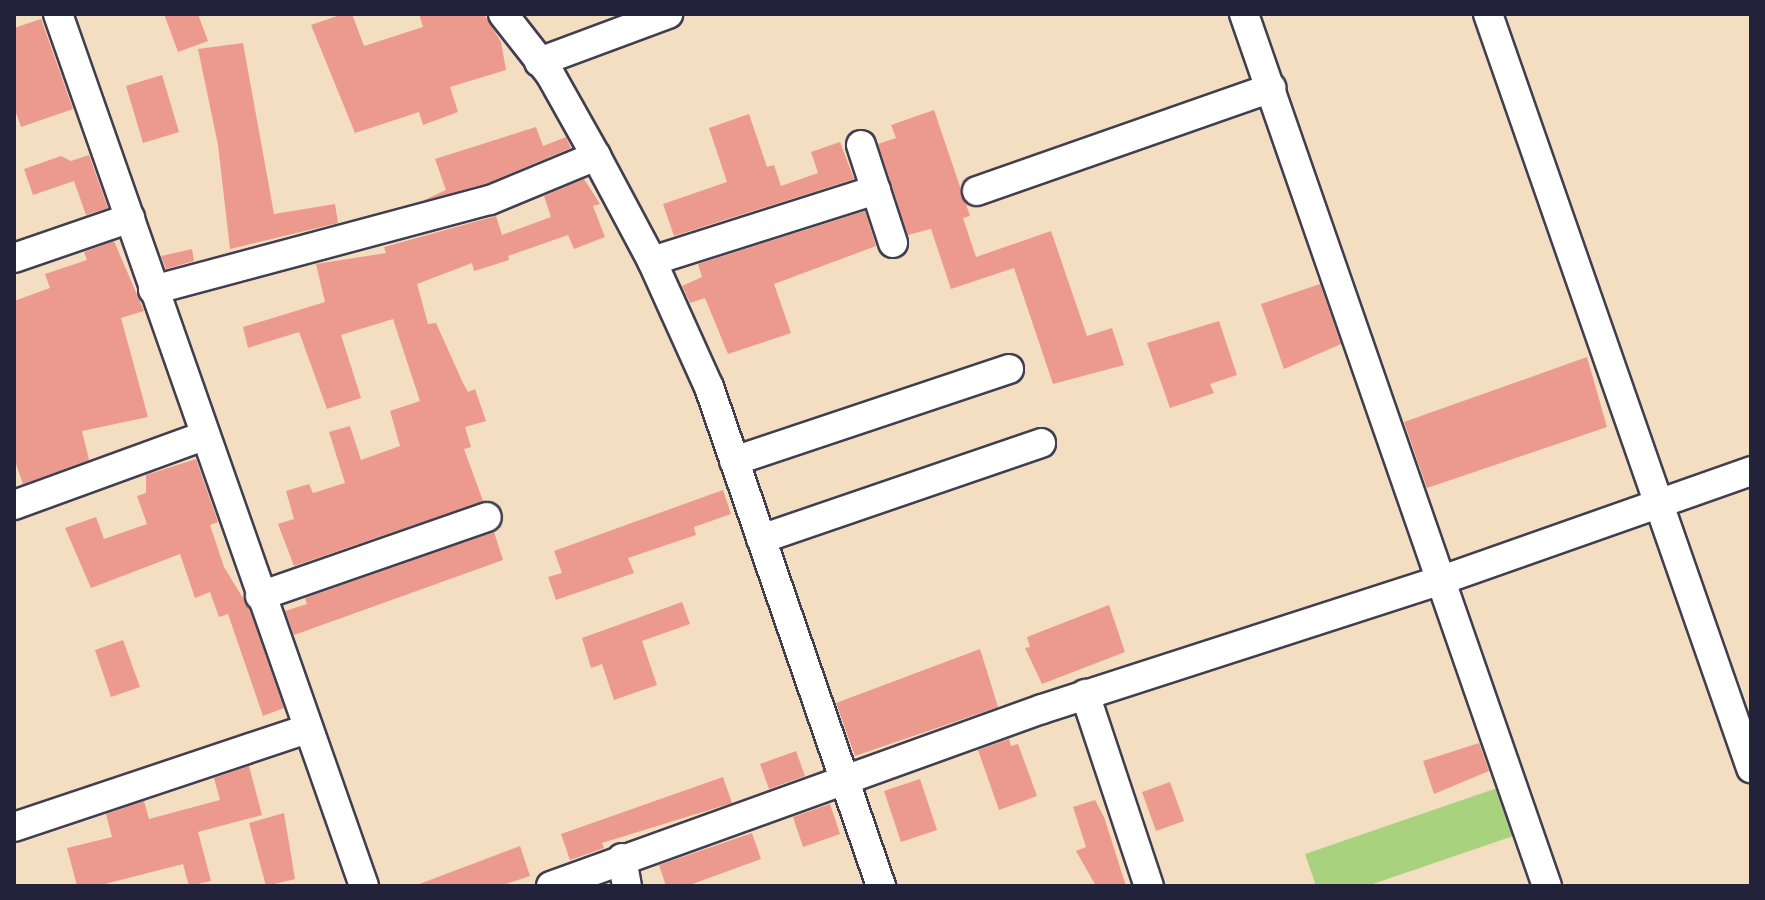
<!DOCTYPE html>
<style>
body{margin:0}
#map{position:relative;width:1765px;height:900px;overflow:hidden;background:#f3dec2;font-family:"Indie Flower",sans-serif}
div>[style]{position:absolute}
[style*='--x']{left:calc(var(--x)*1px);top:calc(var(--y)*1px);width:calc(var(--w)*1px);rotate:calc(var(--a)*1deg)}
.green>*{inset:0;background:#a8d27e}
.building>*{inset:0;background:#ec9a8e}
.roads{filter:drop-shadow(2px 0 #413e4f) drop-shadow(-2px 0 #413e4f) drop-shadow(0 2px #413e4f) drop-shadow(0 -2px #413e4f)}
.minor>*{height:28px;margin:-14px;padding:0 14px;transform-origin:14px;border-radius:14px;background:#fff}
span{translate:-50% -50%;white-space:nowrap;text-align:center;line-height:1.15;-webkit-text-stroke:6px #f6f6f2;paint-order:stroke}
.frame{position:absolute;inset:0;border:16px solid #22223b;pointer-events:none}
</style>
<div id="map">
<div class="green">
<i style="clip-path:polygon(1506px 785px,1522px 833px,1367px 886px,1316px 886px,1305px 854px)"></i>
</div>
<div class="building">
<i style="clip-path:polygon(164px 14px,198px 14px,208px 41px,178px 52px)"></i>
<i style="clip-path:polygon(343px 14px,352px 14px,364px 46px,423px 27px,419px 14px,484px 14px,501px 42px,506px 70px,450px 87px,458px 112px,423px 125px,419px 112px,355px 133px,311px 25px)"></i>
<i style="clip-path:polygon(41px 19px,73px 109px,21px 127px,14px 107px,14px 28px)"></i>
<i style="clip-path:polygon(243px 43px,274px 214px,335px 204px,338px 223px,230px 249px,218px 145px,198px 49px)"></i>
<i style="clip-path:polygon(162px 75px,179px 132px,143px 143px,126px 86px)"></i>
<i style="clip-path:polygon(934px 110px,970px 216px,963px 218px,976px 257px,1051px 231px,1087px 336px,1112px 328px,1124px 365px,1053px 384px,1014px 268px,951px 289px,931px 229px,908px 235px,878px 144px,896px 138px,891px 125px)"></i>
<i style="clip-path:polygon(749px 114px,767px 167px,774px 165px,781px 186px,818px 173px,811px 152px,840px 142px,854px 179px,674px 236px,663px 204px,727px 182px,709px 128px)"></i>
<i style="clip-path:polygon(536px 127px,543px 146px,566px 137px,571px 148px,485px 184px,422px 201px,446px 190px,435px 159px)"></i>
<i style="clip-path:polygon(89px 155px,108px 208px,86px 215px,74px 181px,33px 195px,24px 169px,61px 156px,71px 161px)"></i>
<i style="clip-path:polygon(584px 179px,600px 204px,593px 206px,605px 237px,574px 249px,568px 235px,508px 256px,509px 260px,474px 271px,472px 263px,417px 284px,428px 324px,436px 323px,463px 383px,468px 392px,475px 389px,486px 421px,465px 427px,471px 447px,464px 449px,483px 501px,294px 566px,278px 524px,294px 519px,286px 491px,309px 484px,313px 493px,345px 483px,329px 432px,350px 426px,361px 460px,400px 446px,390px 411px,420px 401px,393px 319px,341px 335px,361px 398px,327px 409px,299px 332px,248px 348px,243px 327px,325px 302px,316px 264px,386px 253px,384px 247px,496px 216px,502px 235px,551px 217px,544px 196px)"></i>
<i style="clip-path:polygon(865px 211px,876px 246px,774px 284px,791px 333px,728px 354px,705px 298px,690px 303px,682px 286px,702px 277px,698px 264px)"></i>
<i style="clip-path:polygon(114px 241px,144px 311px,121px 318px,148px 417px,82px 431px,89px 460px,23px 484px,14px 458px,14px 301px,50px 288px,45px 274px,87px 260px,84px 252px)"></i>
<i style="clip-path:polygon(192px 249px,194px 261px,166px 269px,161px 256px)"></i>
<i style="clip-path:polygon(1320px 284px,1341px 344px,1284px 369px,1261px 304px)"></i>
<i style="clip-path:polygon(1219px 321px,1237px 375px,1210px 384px,1214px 393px,1170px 408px,1147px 343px)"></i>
<i style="clip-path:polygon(1587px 357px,1607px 427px,1427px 488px,1404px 422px)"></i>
<i style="clip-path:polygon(196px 459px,218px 522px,210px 525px,224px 567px,249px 608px,284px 708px,263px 716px,228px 614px,219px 617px,210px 592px,195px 598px,180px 554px,91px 588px,65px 528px,96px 517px,104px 539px,147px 524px,137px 496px,146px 493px,146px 475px)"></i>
<i style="clip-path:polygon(723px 490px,731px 514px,694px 527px,696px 535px,628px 558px,634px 573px,556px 600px,548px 577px,562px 573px,554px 551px)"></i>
<i style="clip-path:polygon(494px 532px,503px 560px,294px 635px,285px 611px,307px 604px,305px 598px)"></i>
<i style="clip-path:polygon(682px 602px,690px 624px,642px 641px,657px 685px,614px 700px,602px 664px,591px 668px,582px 638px)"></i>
<i style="clip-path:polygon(1109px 605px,1125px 652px,1042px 684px,1025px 648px,1030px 647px,1027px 637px)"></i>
<i style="clip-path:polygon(123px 640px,140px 687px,111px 697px,95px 650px)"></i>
<i style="clip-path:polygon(980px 649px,998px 707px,855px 756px,836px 703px)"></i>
<i style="clip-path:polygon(1009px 739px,1011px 746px,1018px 744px,1037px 796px,999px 810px,978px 750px)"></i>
<i style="clip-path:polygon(1479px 743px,1489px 771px,1434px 794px,1423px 761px)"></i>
<i style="clip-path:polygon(796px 751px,805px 776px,769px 789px,760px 764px)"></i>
<i style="clip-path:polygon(249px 766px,262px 815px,198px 832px,211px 881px,189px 886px,183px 864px,97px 886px,77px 886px,67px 848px,112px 837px,106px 814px,144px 801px,149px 819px,220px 800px,214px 778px)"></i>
<i style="clip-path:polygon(723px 777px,732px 803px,602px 843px,604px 848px,570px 860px,561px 834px)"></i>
<i style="clip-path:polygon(920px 779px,937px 830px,901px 842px,884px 791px)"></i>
<i style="clip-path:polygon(1170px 782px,1184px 821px,1156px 831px,1142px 792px)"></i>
<i style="clip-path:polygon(1095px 800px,1104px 817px,1126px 886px,1096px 886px,1076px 851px,1086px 847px,1073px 807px)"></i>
<i style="clip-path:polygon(830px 804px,840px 834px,803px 847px,793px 817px)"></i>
<i style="clip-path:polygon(284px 813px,295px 879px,266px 886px,249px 823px)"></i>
<i style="clip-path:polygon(752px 833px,761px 859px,687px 886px,666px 886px,659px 865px)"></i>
<i style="clip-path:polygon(520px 846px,530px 876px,500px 886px,414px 886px)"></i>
</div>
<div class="roads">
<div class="minor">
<i style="--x:58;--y:14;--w:924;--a:70.66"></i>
<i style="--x:503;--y:14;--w:76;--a:51.9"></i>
<i style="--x:550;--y:74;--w:94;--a:60.7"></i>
<i style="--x:596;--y:156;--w:119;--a:61.9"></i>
<i style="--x:652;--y:261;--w:138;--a:65.7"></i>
<i style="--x:709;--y:387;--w:528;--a:70.98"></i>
<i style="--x:1244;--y:14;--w:923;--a:70.84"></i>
<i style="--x:1488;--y:14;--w:799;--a:70.77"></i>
<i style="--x:539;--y:62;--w:138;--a:-20.4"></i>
<i style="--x:861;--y:145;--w:103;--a:71.9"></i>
<i style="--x:977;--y:191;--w:312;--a:-19.3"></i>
<i style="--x:14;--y:258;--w:123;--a:-19"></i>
<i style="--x:652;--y:261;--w:235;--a:-17.6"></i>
<i style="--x:153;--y:290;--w:349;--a:-15"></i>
<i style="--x:490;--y:200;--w:115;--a:-22.5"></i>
<i style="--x:734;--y:461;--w:290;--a:-18.5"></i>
<i style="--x:14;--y:505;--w:202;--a:-20"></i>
<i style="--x:761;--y:539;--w:296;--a:-18.9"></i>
<i style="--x:260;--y:596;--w:240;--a:-19.2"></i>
<i style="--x:1085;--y:694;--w:202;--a:71.6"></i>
<i style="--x:14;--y:827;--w:309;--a:-18.5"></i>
<i style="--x:622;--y:858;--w:28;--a:80"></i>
<i style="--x:551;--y:886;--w:522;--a:-19.82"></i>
<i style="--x:1042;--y:709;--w:420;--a:-17.9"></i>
<i style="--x:1442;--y:580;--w:328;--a:-19.4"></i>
</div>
</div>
<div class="frame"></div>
</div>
